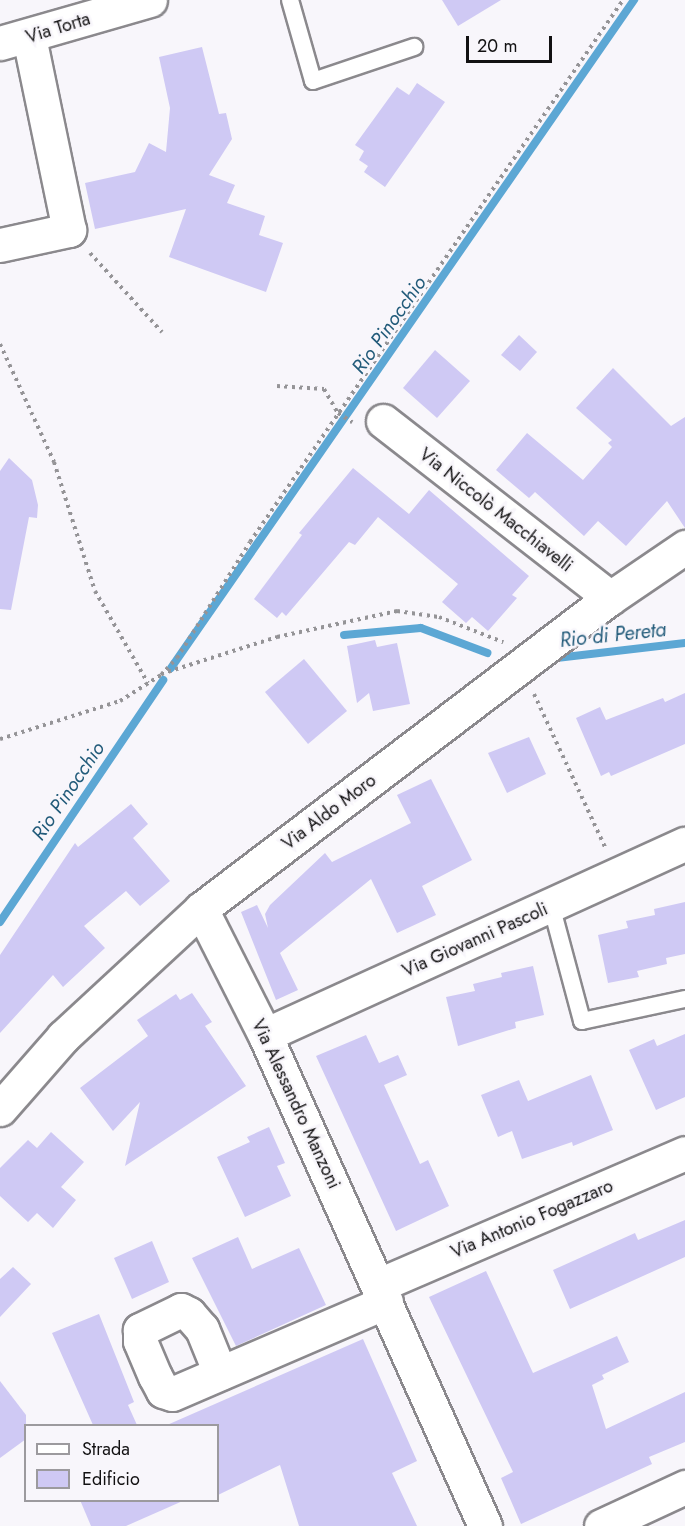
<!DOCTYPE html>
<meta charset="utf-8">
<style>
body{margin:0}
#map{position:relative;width:685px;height:1526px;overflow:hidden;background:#f8f6fb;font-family:Jost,sans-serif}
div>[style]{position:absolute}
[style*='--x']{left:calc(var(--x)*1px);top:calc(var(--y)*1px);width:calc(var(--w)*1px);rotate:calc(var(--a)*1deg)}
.stream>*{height:8px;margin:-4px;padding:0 4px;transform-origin:4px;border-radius:4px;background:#5ca7d4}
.building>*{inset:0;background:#cfc9f4}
.path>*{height:4px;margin-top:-2px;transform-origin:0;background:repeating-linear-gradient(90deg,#959497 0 3px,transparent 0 7.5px)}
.roads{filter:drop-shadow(2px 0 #8b898d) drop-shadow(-2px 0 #8b898d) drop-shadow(0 2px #8b898d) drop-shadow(0 -2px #8b898d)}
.lane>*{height:16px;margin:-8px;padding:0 8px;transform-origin:8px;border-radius:8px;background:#fff}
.street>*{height:33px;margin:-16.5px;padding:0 16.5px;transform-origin:16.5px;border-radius:16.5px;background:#fff}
.secondary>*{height:33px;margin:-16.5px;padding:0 16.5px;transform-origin:16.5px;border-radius:16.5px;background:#fff}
span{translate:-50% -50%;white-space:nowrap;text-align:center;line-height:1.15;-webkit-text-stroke:5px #f8f6fb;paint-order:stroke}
.street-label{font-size:18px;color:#121112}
.water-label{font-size:20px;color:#225b7a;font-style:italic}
.legend{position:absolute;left:24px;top:1424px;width:195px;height:78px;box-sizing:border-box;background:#f8f6fb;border:2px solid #9c9a9e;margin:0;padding:8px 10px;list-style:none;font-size:18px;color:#121112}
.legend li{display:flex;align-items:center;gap:12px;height:30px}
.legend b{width:30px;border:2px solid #9c9a9e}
.scale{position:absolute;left:466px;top:36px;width:86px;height:27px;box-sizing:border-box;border:3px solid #121112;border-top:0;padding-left:8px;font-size:18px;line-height:21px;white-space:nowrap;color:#121112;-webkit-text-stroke:4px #f8f6fb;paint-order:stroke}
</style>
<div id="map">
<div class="stream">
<i style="--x:344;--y:635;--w:77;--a:-5.2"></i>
<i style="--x:421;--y:628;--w:71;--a:20.7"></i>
<i style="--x:548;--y:659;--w:138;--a:-6.7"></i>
<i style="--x:171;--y:668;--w:813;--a:-55.27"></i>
<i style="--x:0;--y:922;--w:292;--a:-56"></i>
</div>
<div class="building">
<i style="clip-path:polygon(442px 0,501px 0,458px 26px)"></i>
<i style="clip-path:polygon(202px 47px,219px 114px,226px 113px,232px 139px,209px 175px,235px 185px,227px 203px,265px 216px,259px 235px,283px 243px,266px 292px,169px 257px,186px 209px,95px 229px,85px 183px,135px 172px,149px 143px,166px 152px,170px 108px,159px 57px)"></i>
<i style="clip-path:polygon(417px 83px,445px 102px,385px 187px,364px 172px,368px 166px,359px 160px,364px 151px,355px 145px,397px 87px,409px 95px)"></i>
<i style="clip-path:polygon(519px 335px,537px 352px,520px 371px,501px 355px)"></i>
<i style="clip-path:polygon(435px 350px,470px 381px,437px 418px,403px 388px)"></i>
<i style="clip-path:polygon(613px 368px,671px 426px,685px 417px,685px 528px,667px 501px,626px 546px,598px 521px,584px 536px,535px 492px,529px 498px,496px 470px,527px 433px,583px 480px,612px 447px,608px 443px,612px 440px,576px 408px)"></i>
<i style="clip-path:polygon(9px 458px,32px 480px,38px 505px,37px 518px,29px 517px,11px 610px,0 609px,0 471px)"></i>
<i style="clip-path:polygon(353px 468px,409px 514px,429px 490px,529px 576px,512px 595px,517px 598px,488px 631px,472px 617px,466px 623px,442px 602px,458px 584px,378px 517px,355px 545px,349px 542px,286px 616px,282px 612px,277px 618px,254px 599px,302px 535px,299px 533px)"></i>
<i style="clip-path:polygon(375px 640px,377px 647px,397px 643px,410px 704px,373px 711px,369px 693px,357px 703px,347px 646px)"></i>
<i style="clip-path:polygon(304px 659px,347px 711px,308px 744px,265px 692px)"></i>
<i style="clip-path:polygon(685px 693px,685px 744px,611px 776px,609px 772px,601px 776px,576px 718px,600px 707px,606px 720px,663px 698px,665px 702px)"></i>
<i style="clip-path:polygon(529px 737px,546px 774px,507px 793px,488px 753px)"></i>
<i style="clip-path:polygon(431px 779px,472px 860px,422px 886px,436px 915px,397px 933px,371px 879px,280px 953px,298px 990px,276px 1000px,241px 912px,257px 905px,268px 928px,265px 914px,270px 905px,325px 853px,332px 862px,411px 823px,397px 795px)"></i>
<i style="clip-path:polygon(131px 804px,148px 824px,133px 838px,170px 881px,140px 906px,126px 891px,84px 926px,105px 948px,63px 987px,53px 975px,0 1033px,0 955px,75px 843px,78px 847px)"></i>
<i style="clip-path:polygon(685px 902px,685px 954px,666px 958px,667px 964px,637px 971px,639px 977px,608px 983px,598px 935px,628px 928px,626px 921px,655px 915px,654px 909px)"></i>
<i style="clip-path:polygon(533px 966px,544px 1015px,515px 1022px,516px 1028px,458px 1046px,446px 997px,475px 991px,473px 984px,502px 977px,501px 973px)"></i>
<i style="clip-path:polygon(192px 993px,212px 1022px,205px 1026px,246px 1086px,125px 1166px,140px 1102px,113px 1131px,80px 1088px,148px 1036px,137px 1020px,176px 994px,180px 1000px)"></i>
<i style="clip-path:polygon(685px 1034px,685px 1097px,656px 1110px,629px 1050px,654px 1039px,657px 1046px)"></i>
<i style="clip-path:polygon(366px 1035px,379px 1063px,398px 1055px,407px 1075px,384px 1085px,420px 1164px,428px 1160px,449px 1206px,396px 1231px,316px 1056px)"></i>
<i style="clip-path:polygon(591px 1075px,613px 1130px,573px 1146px,572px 1142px,522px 1159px,512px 1131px,498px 1137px,481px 1095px,519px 1080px,528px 1101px)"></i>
<i style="clip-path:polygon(269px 1127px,285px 1163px,277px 1166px,291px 1196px,245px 1217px,217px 1157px,250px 1142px,247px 1137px)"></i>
<i style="clip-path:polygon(51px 1132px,84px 1162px,61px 1187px,76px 1200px,53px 1228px,37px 1213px,28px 1222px,0 1196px,0 1168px,28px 1140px,37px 1148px)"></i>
<i style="clip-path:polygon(685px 1220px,685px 1257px,570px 1309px,553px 1270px,635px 1233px,638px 1240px)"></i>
<i style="clip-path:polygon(238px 1237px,252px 1269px,299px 1248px,326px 1305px,236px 1346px,192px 1258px)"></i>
<i style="clip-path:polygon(152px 1241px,169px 1282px,132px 1299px,114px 1258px)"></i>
<i style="clip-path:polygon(13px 1267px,31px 1284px,0 1317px,0 1279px)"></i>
<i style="clip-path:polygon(486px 1271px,533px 1373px,617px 1336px,629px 1362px,602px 1375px,604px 1379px,592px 1385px,606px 1429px,685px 1392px,685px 1442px,649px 1457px,652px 1464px,521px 1524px,501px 1478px,513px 1472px,429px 1297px)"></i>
<i style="clip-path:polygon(99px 1314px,134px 1402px,128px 1405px,137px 1425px,93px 1425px,52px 1333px)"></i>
<i style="clip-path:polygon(363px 1339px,417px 1461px,392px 1473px,417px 1526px,299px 1526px,280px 1465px,218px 1495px,218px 1425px,167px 1425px)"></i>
<i style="clip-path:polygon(0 1381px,26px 1415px,26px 1439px,0 1458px)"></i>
<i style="clip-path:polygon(80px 1500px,185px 1500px,126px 1526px,91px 1526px)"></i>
</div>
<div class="path">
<i style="--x:90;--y:253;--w:107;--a:47.7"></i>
<i style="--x:0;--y:344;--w:130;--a:65.4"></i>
<i style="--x:54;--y:462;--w:135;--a:72.4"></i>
<i style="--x:95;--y:591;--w:106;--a:60.1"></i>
<i style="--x:277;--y:386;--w:47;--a:3.7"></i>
<i style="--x:324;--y:389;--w:28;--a:60"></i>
<i style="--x:338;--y:413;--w:17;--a:33"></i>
<i style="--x:161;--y:674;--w:122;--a:-17.7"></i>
<i style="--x:277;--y:637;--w:123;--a:-12.2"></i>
<i style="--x:397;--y:611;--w:42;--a:8.1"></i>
<i style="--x:439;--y:617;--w:69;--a:21.3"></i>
<i style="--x:534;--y:694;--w:169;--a:65.1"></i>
<i style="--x:0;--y:739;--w:126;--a:-17.6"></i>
<i style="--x:120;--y:701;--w:49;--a:-32.4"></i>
<i style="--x:161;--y:675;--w:23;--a:-47"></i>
<i style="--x:177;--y:658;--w:137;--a:-57.8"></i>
<i style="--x:250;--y:542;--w:658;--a:-55.46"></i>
</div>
<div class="roads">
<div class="lane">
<i style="--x:290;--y:0;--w:84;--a:74.1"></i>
<i style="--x:313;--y:81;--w:107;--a:-18.6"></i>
<i style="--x:551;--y:905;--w:120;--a:75"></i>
<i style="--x:582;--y:1021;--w:105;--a:-12.1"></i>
</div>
<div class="street">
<i style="--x:0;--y:43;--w:156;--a:-16"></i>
<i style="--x:0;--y:245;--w:71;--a:-12.3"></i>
<i style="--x:69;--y:230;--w:197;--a:-101.7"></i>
<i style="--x:383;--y:421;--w:288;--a:37.9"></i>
<i style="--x:201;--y:909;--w:141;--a:63.1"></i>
<i style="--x:265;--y:1035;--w:538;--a:65.86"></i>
<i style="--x:265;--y:1035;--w:461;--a:-24.5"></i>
<i style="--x:379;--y:1285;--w:333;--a:-23.3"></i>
<i style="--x:220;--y:1373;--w:48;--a:-112.2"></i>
<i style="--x:202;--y:1329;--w:20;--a:-131"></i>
<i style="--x:189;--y:1314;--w:9;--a:-153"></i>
<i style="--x:181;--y:1310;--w:46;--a:154"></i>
<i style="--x:140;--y:1330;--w:11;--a:90"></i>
<i style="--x:140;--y:1341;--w:38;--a:67"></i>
<i style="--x:155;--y:1376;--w:17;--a:62"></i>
<i style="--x:163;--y:1391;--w:9;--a:18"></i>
<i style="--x:172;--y:1394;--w:233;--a:-23.3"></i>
<i style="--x:601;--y:1526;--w:93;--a:-24.9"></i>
</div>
<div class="secondary">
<i style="--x:0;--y:1109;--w:96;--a:-48.8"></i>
<i style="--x:63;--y:1037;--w:188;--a:-42.8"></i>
<i style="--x:201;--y:909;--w:514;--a:-37.25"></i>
<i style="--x:610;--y:598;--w:91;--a:-34.2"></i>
</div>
</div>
<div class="street-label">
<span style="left:58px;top:28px;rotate:-17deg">Via Torta</span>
<span style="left:496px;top:510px;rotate:38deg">Via Niccolò Macchiavelli</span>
<span style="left:329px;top:812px;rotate:-37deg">Via Aldo Moro</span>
<span style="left:475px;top:940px;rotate:-24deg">Via Giovanni Pascoli</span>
<span style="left:296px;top:1104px;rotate:65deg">Via Alessandro Manzoni</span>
<span style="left:532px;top:1219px;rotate:-23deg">Via Antonio Fogazzaro</span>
</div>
<div class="water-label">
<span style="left:389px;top:325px;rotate:-55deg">Rio Pinocchio</span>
<span style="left:613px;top:635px;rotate:-6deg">Rio di Pereta</span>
<span style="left:68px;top:791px;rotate:-56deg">Rio Pinocchio</span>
</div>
<ul class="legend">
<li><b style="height:8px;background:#fff"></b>Strada</li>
<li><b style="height:16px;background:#cfc9f4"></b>Edificio</li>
</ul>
<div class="scale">20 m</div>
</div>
